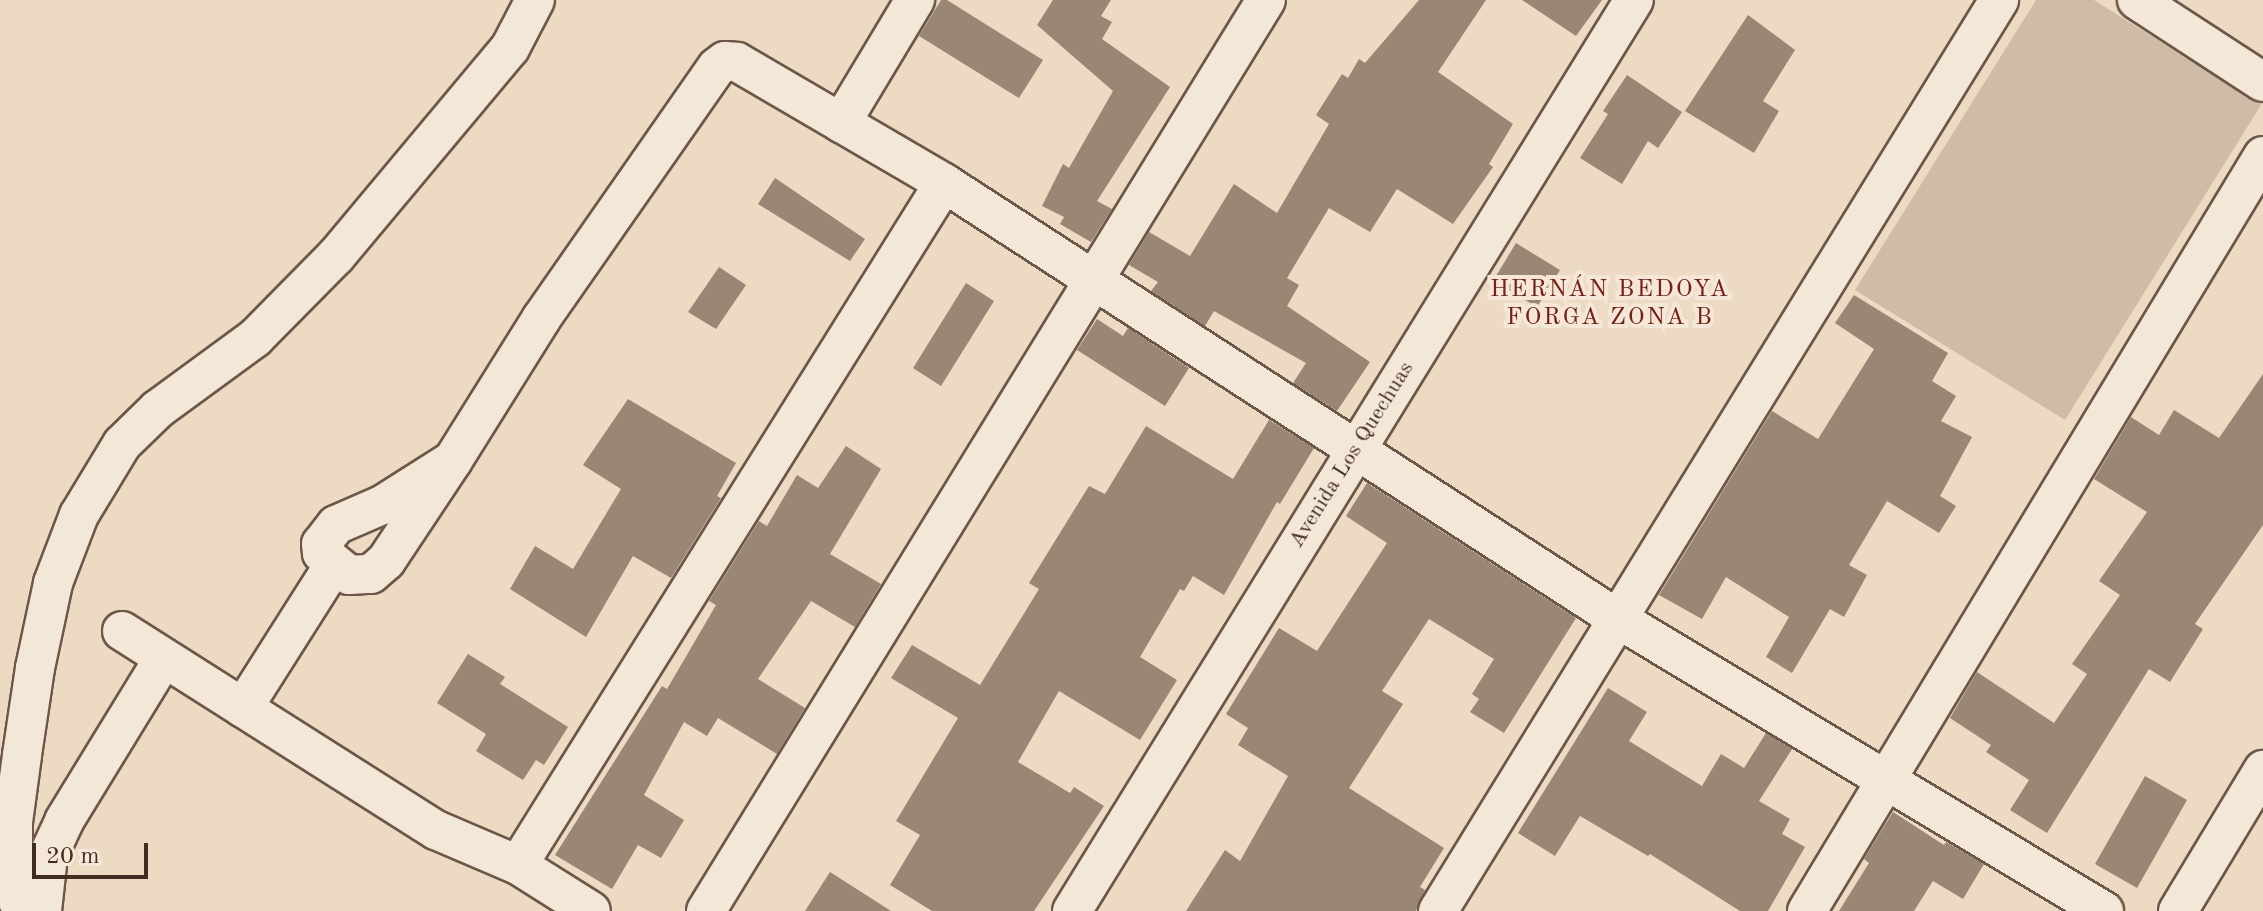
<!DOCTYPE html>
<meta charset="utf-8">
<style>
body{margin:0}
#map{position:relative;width:2263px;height:911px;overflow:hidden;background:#ecdac2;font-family:"Old Standard TT",serif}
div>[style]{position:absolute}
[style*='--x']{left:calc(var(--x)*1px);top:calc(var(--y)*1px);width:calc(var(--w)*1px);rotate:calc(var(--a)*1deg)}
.green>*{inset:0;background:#cfbca6}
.building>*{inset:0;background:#9a8674}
.roads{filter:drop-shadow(2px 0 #6c5748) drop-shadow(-2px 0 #6c5748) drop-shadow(0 2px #6c5748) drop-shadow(0 -2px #6c5748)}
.street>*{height:38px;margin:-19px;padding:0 19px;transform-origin:19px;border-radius:19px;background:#f3e7d7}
span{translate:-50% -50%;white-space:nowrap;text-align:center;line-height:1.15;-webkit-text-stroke:8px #f3e7d7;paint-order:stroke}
.street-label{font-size:22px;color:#422b20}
.neighbourhood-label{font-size:24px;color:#7a1f14;letter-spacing:2px}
.scale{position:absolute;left:32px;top:843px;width:116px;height:36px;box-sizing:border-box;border:4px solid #422b20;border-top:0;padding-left:10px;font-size:24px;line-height:28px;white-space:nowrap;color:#422b20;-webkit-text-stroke:6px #f3e7d7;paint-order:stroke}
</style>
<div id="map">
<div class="green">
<i style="clip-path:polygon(2036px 0,2094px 0,2261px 105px,2065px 420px,1855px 290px)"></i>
</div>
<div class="building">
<i style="clip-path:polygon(941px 0,947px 0,1043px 60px,1019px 98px,919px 36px)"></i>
<i style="clip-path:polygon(1053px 0,1111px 0,1101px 16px,1112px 22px,1102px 39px,1170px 87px,1097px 201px,1112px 209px,1091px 242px,1060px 224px,1064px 217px,1042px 206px,1063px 164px,1069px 168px,1113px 91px,1037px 25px)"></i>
<i style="clip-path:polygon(1419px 0,1486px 0,1438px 72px,1513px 124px,1489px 164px,1493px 167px,1453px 224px,1397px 189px,1370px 232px,1329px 208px,1287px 278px,1299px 285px,1287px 306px,1370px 362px,1337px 411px,1293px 383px,1306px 363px,1214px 311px,1205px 326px,1151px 291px,1158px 282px,1129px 265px,1149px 232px,1190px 256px,1234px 184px,1277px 213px,1329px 124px,1316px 115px,1342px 74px,1348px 78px,1359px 59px,1365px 63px)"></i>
<i style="clip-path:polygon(1522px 0,1602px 0,1576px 36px)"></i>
<i style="clip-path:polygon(1748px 15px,1795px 50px,1763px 101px,1779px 111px,1754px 153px,1685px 111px)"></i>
<i style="clip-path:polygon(1627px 75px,1682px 112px,1658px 148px,1648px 141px,1622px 184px,1580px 158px,1608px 114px,1603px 111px)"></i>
<i style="clip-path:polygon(775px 178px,865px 239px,850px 261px,758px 204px)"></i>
<i style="clip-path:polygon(1516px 243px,1560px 270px,1537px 307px,1493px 281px)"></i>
<i style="clip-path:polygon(719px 267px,746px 285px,716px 329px,688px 312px)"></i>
<i style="clip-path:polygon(966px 283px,994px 301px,941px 386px,913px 368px)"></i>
<i style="clip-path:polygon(1854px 295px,1948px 353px,1932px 381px,1956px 396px,1941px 421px,1972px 437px,1940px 496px,1956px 506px,1939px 533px,1887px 501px,1849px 565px,1867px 575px,1844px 617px,1830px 609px,1792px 673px,1766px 657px,1789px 617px,1726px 577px,1702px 619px,1659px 595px,1772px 411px,1818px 439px,1874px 349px,1835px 323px)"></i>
<i style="clip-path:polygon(1097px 319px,1123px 336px,1128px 328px,1189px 368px,1165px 406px,1077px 350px)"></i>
<i style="clip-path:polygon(2263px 374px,2263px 525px,2195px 624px,2203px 629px,2170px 682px,2149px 669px,2047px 833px,2010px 810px,2029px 780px,1986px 752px,1991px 745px,1950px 718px,1977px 672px,2054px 723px,2087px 674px,2072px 664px,2120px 595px,2099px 581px,2147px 512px,2094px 479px,2131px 417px,2159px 435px,2174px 410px,2219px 438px)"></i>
<i style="clip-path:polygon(628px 399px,736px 463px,717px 496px,721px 498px,671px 578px,633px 556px,586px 637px,510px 589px,535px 546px,573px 569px,621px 489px,583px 465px)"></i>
<i style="clip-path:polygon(1269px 420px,1314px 448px,1280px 504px,1277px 502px,1224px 595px,1193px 576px,1184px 591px,1180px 589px,1140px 657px,1177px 680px,1140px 740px,1059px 691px,1018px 762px,1070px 793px,1074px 787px,1104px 806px,1034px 911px,932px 911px,890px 885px,920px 835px,896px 821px,958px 718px,891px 678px,912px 645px,980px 685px,1039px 589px,1029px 583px,1089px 486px,1105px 494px,1146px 426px,1233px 479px)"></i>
<i style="clip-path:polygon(846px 446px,881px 469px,830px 554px,881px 584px,855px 627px,811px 601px,758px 679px,805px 708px,777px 754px,718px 718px,707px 736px,684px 722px,644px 795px,684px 820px,661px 858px,638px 845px,612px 889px,555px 855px,662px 686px,667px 689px,716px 605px,709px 601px,759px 521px,767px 526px,797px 475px,818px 488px)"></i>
<i style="clip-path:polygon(1367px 483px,1576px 618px,1504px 733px,1470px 712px,1479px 699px,1472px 694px,1494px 659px,1429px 619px,1382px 691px,1403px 704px,1349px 788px,1444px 848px,1420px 887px,1425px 890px,1416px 911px,1186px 911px,1225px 850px,1240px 861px,1288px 776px,1238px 745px,1248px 728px,1226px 714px,1279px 628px,1317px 651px,1387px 543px,1346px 516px)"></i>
<i style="clip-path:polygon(468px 654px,505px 677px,500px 684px,568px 727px,544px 765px,536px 760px,523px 780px,476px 751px,486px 734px,437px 703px)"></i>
<i style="clip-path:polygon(1608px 688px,1647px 712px,1629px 741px,1702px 786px,1721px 754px,1744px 768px,1766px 733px,1792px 749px,1759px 801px,1790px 819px,1782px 834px,1805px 847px,1768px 911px,1740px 911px,1650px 854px,1648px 856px,1580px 816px,1555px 856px,1518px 833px)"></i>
<i style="clip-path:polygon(2145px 776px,2187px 800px,2137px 888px,2095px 864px)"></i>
<i style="clip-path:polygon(1893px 812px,1944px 845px,1946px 842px,1984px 864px,1963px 899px,1933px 881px,1914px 911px,1839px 911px,1869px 863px,1864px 859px)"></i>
<i style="clip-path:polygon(830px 872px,891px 911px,805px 911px)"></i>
</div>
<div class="roads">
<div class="street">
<i style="--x:2137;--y:0;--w:150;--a:33.1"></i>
<i style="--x:841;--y:123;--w:144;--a:-59"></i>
<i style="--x:453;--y:460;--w:84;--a:147.6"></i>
<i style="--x:382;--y:505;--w:50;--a:156.5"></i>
<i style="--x:336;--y:525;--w:24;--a:128"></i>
<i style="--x:321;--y:544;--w:9;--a:84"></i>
<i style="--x:322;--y:553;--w:35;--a:39"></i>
<i style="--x:349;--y:575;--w:22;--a:-3"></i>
<i style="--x:371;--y:574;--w:20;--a:-41"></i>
<i style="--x:386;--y:561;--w:121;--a:-56.4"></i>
<i style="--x:453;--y:460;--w:166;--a:-58"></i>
<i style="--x:541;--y:319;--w:307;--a:-55.1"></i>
<i style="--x:717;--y:67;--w:10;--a:-37"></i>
<i style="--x:725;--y:61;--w:12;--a:5"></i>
<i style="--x:737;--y:62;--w:240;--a:30.3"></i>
<i style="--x:944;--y:183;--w:803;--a:32.9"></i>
<i style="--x:1618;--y:619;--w:567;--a:31"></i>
<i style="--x:122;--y:631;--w:372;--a:32.4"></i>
<i style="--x:436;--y:830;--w:89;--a:23.1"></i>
<i style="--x:518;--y:865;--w:86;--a:32.2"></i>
<i style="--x:243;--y:708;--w:168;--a:-57.6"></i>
<i style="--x:518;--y:865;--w:804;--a:-58.01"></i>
<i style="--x:23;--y:911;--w:22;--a:-117"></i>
<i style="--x:13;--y:891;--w:69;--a:-90"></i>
<i style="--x:13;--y:822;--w:68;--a:-82.3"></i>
<i style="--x:22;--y:755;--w:88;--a:-81.5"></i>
<i style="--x:35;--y:668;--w:87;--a:-78"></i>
<i style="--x:53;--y:583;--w:73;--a:-69.1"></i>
<i style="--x:79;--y:515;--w:83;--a:-58.8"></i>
<i style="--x:122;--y:444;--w:50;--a:-44.2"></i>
<i style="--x:158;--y:409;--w:120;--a:-36.2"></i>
<i style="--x:255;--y:338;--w:115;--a:-45.4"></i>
<i style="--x:336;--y:256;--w:271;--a:-50.1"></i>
<i style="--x:510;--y:48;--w:54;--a:-62.5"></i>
<i style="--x:42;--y:911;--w:55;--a:-83.8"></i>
<i style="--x:48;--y:856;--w:38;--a:-65"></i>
<i style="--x:64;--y:821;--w:191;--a:-58.5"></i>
<i style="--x:706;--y:911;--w:1069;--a:-58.42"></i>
<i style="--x:1072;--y:911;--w:1070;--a:-58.33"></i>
<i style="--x:1438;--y:911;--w:1070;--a:-58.37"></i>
<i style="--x:1807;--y:911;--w:882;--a:-58.87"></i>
<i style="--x:2178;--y:911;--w:165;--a:-58.9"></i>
</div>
</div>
<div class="street-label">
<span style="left:1352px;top:455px;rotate:-58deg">Avenida Los Quechuas</span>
</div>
<div class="neighbourhood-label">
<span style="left:1610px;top:305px">HERNÁN BEDOYA<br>FORGA ZONA B</span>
</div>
<div class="scale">20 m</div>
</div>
